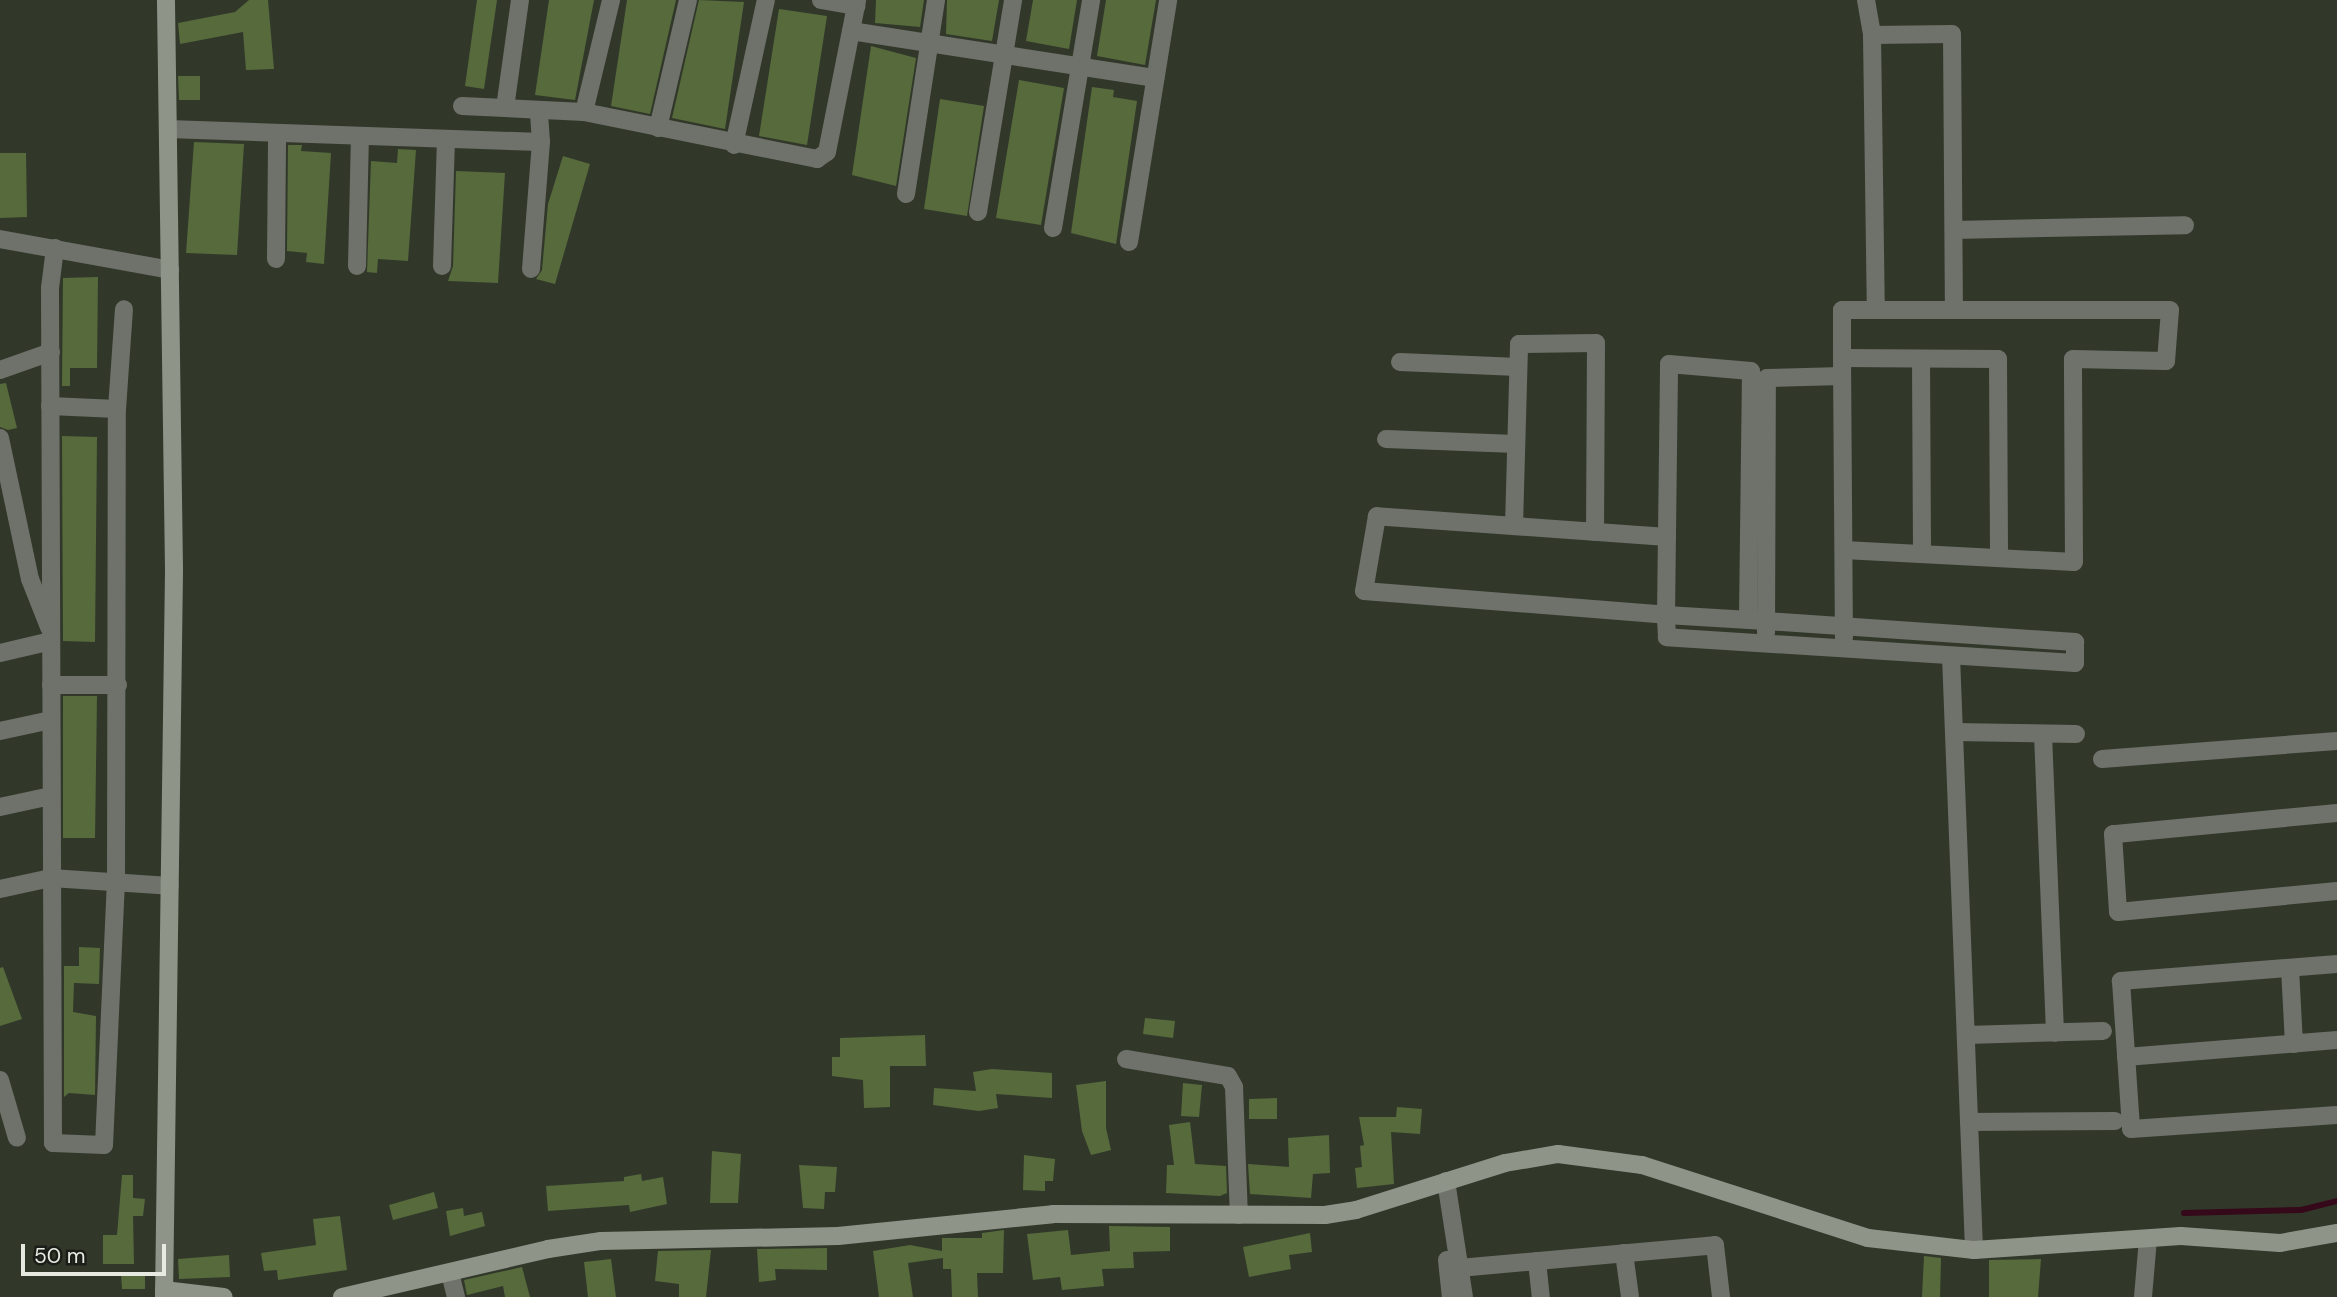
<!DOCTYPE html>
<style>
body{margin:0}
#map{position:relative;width:2337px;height:1297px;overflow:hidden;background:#31382a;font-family:"DM Sans",sans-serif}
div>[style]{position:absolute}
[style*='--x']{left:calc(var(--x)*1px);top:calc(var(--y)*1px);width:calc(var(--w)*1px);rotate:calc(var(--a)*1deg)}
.stream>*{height:6px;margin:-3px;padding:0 3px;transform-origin:3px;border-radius:3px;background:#350919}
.building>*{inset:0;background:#566a3c}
.street>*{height:18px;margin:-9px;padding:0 9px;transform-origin:9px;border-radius:9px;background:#6f726b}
.secondary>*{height:18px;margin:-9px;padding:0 9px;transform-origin:9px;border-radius:9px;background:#8f9489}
span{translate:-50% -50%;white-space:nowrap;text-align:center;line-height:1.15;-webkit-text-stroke:5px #1b1e18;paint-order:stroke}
.scale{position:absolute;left:21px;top:1244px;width:145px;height:32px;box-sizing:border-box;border:4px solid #e6eae1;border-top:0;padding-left:9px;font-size:21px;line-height:24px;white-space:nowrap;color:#e6eae1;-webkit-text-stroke:5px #1b1e18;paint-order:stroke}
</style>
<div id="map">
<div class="stream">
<i style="--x:2184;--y:1213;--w:117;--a:-1.5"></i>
<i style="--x:2301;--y:1210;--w:37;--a:-14"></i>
</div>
<div class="building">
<i style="clip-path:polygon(249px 0,268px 0,274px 69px,246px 70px,243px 32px,180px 44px,178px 23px,235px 12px)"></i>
<i style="clip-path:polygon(477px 0,497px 0,484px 89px,465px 86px)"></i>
<i style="clip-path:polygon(549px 0,594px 0,575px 100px,535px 95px)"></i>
<i style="clip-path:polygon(627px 0,676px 0,650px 114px,611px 106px)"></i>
<i style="clip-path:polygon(699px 0,744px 2px,725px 129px,672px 118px)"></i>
<i style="clip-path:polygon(876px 0,924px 0,920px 27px,875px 23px)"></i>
<i style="clip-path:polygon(947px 0,999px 0,992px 41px,946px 34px)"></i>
<i style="clip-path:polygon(1033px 0,1077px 0,1069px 49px,1026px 41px)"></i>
<i style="clip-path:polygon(1106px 0,1156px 0,1145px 65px,1097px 56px)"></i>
<i style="clip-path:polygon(779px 9px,827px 16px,807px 145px,759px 136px)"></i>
<i style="clip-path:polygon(871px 46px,916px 58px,896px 186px,852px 175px)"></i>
<i style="clip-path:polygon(178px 76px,200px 76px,200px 100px,179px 100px)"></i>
<i style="clip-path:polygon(1019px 80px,1064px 88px,1041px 225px,996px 218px)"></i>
<i style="clip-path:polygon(1092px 87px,1114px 90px,1113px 97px,1137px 101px,1116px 244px,1071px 233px)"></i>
<i style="clip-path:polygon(940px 99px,984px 106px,967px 216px,924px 209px)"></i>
<i style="clip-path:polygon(194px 142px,244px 144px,237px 255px,186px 253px)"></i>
<i style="clip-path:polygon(288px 145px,302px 145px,301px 151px,331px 153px,324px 264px,306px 262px,307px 253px,287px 251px)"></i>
<i style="clip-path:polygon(398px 149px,416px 150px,408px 261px,378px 259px,377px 273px,367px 272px,371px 161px,397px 163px)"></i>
<i style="clip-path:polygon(0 153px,26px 153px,27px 217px,0 218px)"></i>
<i style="clip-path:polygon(563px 156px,590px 164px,555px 284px,536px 279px,542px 270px,548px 204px)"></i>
<i style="clip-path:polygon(456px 171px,505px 173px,498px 283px,448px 281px,453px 266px)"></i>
<i style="clip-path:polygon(98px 277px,97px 368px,70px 368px,70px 386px,62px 386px,63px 278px)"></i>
<i style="clip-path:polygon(6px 383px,17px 428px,8px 430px,0 427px,0 384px)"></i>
<i style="clip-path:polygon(62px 436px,97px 437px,95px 642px,63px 641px)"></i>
<i style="clip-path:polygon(63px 696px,97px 696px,95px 838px,63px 838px)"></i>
<i style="clip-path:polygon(79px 947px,100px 948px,99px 984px,74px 983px,73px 1012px,96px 1016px,95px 1095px,69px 1093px,64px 1097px,64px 966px,79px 966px)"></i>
<i style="clip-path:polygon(3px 967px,22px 1019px,0 1026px,0 968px)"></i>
<i style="clip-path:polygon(1145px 1018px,1175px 1021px,1173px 1038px,1143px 1034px)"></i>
<i style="clip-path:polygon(925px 1035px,926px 1066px,890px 1066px,890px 1107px,864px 1108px,863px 1080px,832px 1076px,832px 1057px,840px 1057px,840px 1038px)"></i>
<i style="clip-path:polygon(992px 1069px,1052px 1073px,1052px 1098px,996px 1094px,998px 1108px,979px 1111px,933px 1105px,934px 1088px,976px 1091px,973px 1072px)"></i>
<i style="clip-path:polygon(1106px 1081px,1106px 1128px,1111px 1150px,1091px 1155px,1082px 1131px,1076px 1085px)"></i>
<i style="clip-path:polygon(1183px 1083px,1202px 1085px,1199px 1117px,1181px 1116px)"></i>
<i style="clip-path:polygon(1277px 1098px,1277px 1119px,1249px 1119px,1249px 1099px)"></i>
<i style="clip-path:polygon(1397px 1107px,1422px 1109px,1420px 1134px,1391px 1132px,1394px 1184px,1357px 1188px,1355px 1168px,1362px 1167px,1360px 1146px,1364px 1145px,1359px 1117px,1396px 1117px)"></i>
<i style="clip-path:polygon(1190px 1122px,1195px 1164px,1226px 1166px,1227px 1193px,1220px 1196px,1166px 1193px,1167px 1165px,1174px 1165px,1169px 1125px)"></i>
<i style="clip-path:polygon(1329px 1135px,1330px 1173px,1313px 1174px,1311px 1198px,1250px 1194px,1248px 1164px,1289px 1167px,1288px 1138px)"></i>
<i style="clip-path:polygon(712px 1151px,741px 1154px,738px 1203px,710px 1203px)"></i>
<i style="clip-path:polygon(1024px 1155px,1055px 1159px,1053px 1181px,1045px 1181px,1045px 1191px,1023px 1190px)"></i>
<i style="clip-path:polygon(799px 1165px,837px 1167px,835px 1192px,825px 1192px,824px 1209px,803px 1208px)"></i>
<i style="clip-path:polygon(641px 1174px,642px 1181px,663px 1177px,667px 1204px,630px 1212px,629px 1205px,548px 1211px,546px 1186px,624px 1181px,624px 1177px)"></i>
<i style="clip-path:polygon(122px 1175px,133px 1175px,133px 1198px,145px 1199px,143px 1216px,133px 1216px,134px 1264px,103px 1264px,103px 1235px,117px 1235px)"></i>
<i style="clip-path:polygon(434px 1192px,438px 1208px,393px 1220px,389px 1205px)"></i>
<i style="clip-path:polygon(463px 1208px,464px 1216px,482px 1212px,485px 1226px,450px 1236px,446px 1211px)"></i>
<i style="clip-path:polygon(340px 1216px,347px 1270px,278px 1280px,277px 1270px,264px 1271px,261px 1253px,316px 1245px,313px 1219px)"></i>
<i style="clip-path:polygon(1109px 1226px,1170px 1227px,1170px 1251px,1133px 1252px,1134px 1268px,1102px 1269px,1104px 1286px,1062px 1290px,1060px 1277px,1033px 1280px,1027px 1234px,1068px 1230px,1071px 1255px,1110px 1251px)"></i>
<i style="clip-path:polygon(1004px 1230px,1003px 1273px,977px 1273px,978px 1297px,952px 1297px,951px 1269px,943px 1269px,943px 1258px,908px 1263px,913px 1297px,879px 1297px,873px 1251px,910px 1245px,942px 1251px,942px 1238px,982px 1238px,982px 1233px)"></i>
<i style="clip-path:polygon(1310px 1233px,1312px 1252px,1289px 1255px,1291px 1269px,1249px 1277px,1243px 1247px)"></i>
<i style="clip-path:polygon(827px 1248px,827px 1270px,775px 1269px,776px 1280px,759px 1282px,757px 1249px)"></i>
<i style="clip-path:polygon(711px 1250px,706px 1297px,679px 1297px,679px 1284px,655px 1281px,658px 1251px)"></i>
<i style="clip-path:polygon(229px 1255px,230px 1277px,179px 1279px,178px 1259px)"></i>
<i style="clip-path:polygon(1924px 1256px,1941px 1258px,1940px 1297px,1922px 1297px)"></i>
<i style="clip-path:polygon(611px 1259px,616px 1297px,588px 1297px,584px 1262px)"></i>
<i style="clip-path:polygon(2041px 1259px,2038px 1297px,1989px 1297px,1989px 1260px)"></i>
<i style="clip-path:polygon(522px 1267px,530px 1297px,505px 1297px,503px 1286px,467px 1295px,464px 1280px)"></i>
<i style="clip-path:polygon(145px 1273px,145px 1289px,122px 1289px,121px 1274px)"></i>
</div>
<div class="street">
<i style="--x:821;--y:0;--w:36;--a:10"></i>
<i style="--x:1866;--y:0;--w:36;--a:80"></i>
<i style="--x:1872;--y:35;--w:275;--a:89.2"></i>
<i style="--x:851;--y:31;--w:308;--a:8.8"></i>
<i style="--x:1872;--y:35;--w:80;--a:-0.7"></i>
<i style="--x:1952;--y:34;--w:276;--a:89.6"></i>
<i style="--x:462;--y:106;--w:122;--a:2.8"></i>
<i style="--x:584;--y:112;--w:238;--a:11.4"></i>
<i style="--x:817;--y:159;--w:12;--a:-35"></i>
<i style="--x:827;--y:152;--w:155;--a:-78.8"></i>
<i style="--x:505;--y:108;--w:109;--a:-82.1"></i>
<i style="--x:584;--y:112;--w:115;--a:-76.4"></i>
<i style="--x:658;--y:128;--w:131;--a:-76.8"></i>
<i style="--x:168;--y:129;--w:373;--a:2"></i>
<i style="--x:734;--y:145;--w:148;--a:-77.6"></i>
<i style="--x:906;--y:194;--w:196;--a:-81.2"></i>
<i style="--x:978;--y:212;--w:215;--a:-80.6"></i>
<i style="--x:1053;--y:228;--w:231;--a:-80.5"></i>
<i style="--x:1954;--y:230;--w:231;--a:-1.2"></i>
<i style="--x:0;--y:239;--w:173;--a:10.3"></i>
<i style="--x:1129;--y:242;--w:245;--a:-80.8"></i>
<i style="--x:55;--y:248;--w:40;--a:97.1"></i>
<i style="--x:50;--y:288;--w:855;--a:89.8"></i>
<i style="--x:53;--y:1143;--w:51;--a:2.2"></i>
<i style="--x:104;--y:1145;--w:262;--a:-87.4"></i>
<i style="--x:116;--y:883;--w:474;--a:-89.9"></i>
<i style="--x:117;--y:409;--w:100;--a:-86"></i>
<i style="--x:276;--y:259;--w:126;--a:-89.5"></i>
<i style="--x:357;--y:266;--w:130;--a:-88.7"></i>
<i style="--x:442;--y:266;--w:127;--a:-88.2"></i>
<i style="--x:531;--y:269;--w:127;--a:-85.5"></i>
<i style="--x:541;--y:142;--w:32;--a:-94"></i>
<i style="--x:1842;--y:358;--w:156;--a:0.4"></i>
<i style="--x:1998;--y:359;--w:199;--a:89.7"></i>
<i style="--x:1921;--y:359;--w:195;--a:89.7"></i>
<i style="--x:1400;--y:362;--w:118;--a:2.4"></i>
<i style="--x:0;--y:370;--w:54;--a:-19.4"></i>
<i style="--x:50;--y:406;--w:67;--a:2.6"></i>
<i style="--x:0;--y:438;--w:144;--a:78"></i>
<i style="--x:30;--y:579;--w:52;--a:68.4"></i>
<i style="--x:1386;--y:439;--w:130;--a:2.2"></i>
<i style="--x:1514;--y:526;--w:182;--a:-88.4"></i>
<i style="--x:1519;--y:344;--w:77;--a:-0.7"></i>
<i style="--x:1596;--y:343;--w:189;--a:90.3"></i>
<i style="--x:1667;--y:537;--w:291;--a:-175.9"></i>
<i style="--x:1377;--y:516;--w:76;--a:99.8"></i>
<i style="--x:1364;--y:591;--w:303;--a:4.5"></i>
<i style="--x:1666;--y:615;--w:100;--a:3.4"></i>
<i style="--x:1766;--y:621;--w:310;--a:3.9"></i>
<i style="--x:2075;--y:642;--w:21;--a:90"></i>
<i style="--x:2075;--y:663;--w:409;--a:-176.4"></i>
<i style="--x:1667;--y:637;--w:22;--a:-93"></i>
<i style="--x:1666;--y:615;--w:251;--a:-89.3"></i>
<i style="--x:1669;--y:364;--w:82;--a:4.9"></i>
<i style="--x:1751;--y:371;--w:249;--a:90.7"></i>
<i style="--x:1844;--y:550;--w:230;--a:3"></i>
<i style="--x:2074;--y:562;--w:203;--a:-90.3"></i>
<i style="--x:2073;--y:359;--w:93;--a:1.2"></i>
<i style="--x:2166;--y:361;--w:51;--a:-85.5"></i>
<i style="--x:2170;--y:310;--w:328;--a:180"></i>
<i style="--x:1842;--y:310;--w:48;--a:90"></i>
<i style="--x:1842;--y:358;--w:280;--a:89.6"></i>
<i style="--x:1766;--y:633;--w:255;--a:-89.8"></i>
<i style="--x:1767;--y:378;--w:75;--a:-1.5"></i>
<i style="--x:0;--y:653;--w:52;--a:-13.2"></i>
<i style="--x:1951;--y:656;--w:594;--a:87.78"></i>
<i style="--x:51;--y:685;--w:67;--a:0"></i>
<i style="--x:0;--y:731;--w:52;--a:-12.2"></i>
<i style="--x:1954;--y:732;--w:122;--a:0.9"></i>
<i style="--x:2043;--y:734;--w:299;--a:87.7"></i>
<i style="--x:2102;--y:759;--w:236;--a:-4.4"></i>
<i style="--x:0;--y:807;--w:52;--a:-12.2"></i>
<i style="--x:2337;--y:813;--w:225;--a:174.6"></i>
<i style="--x:2113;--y:834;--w:78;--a:86.3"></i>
<i style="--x:2118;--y:912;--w:220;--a:-5.5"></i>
<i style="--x:0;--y:889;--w:52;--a:-12.2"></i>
<i style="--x:51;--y:878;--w:119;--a:3.8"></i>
<i style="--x:2337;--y:964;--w:217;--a:175.5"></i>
<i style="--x:2121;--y:981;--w:148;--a:86.1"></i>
<i style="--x:2131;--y:1129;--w:206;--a:-3.9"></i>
<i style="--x:2290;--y:968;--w:76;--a:87"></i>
<i style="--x:1966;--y:1035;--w:137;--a:-1.7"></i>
<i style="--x:2126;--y:1057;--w:212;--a:-4.6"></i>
<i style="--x:1126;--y:1059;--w:103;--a:9.5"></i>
<i style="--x:1228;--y:1076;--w:13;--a:61"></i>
<i style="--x:1234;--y:1087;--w:128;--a:87.8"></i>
<i style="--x:0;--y:1080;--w:60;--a:73.7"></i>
<i style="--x:1969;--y:1122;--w:146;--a:-0.4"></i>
<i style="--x:1446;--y:1181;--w:117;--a:81.2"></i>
<i style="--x:1624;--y:1253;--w:44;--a:82.2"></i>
<i style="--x:1447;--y:1260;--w:37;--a:84"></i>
<i style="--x:1537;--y:1261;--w:36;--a:84"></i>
<i style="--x:1448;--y:1269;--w:268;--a:-5.1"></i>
<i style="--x:1715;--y:1245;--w:52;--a:83.4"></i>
<i style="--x:450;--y:1273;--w:25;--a:76"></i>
<i style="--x:2143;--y:1297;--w:58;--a:-85.1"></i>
</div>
<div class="secondary">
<i style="--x:164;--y:1290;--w:60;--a:6.7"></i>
<i style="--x:164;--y:1297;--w:728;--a:-89.21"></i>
<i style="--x:174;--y:569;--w:569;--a:-90.81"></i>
<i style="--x:342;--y:1297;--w:212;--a:-13.1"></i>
<i style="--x:548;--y:1249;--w:54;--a:-8.6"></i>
<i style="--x:601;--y:1241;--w:237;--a:-1.2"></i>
<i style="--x:838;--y:1236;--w:216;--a:-5.8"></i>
<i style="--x:1053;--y:1214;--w:272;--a:0.2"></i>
<i style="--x:1325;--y:1215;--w:31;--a:-9"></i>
<i style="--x:1356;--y:1210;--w:156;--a:-17.5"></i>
<i style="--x:1505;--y:1163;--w:54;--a:-9.6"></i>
<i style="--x:1558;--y:1154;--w:85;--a:7.5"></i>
<i style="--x:1642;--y:1165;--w:237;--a:17.9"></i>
<i style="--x:1868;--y:1238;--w:107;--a:6.5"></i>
<i style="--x:1974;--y:1250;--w:207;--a:-3.9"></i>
<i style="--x:2181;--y:1236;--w:99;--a:4"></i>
<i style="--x:2280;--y:1243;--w:58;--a:-10"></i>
</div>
<div class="scale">50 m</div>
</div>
